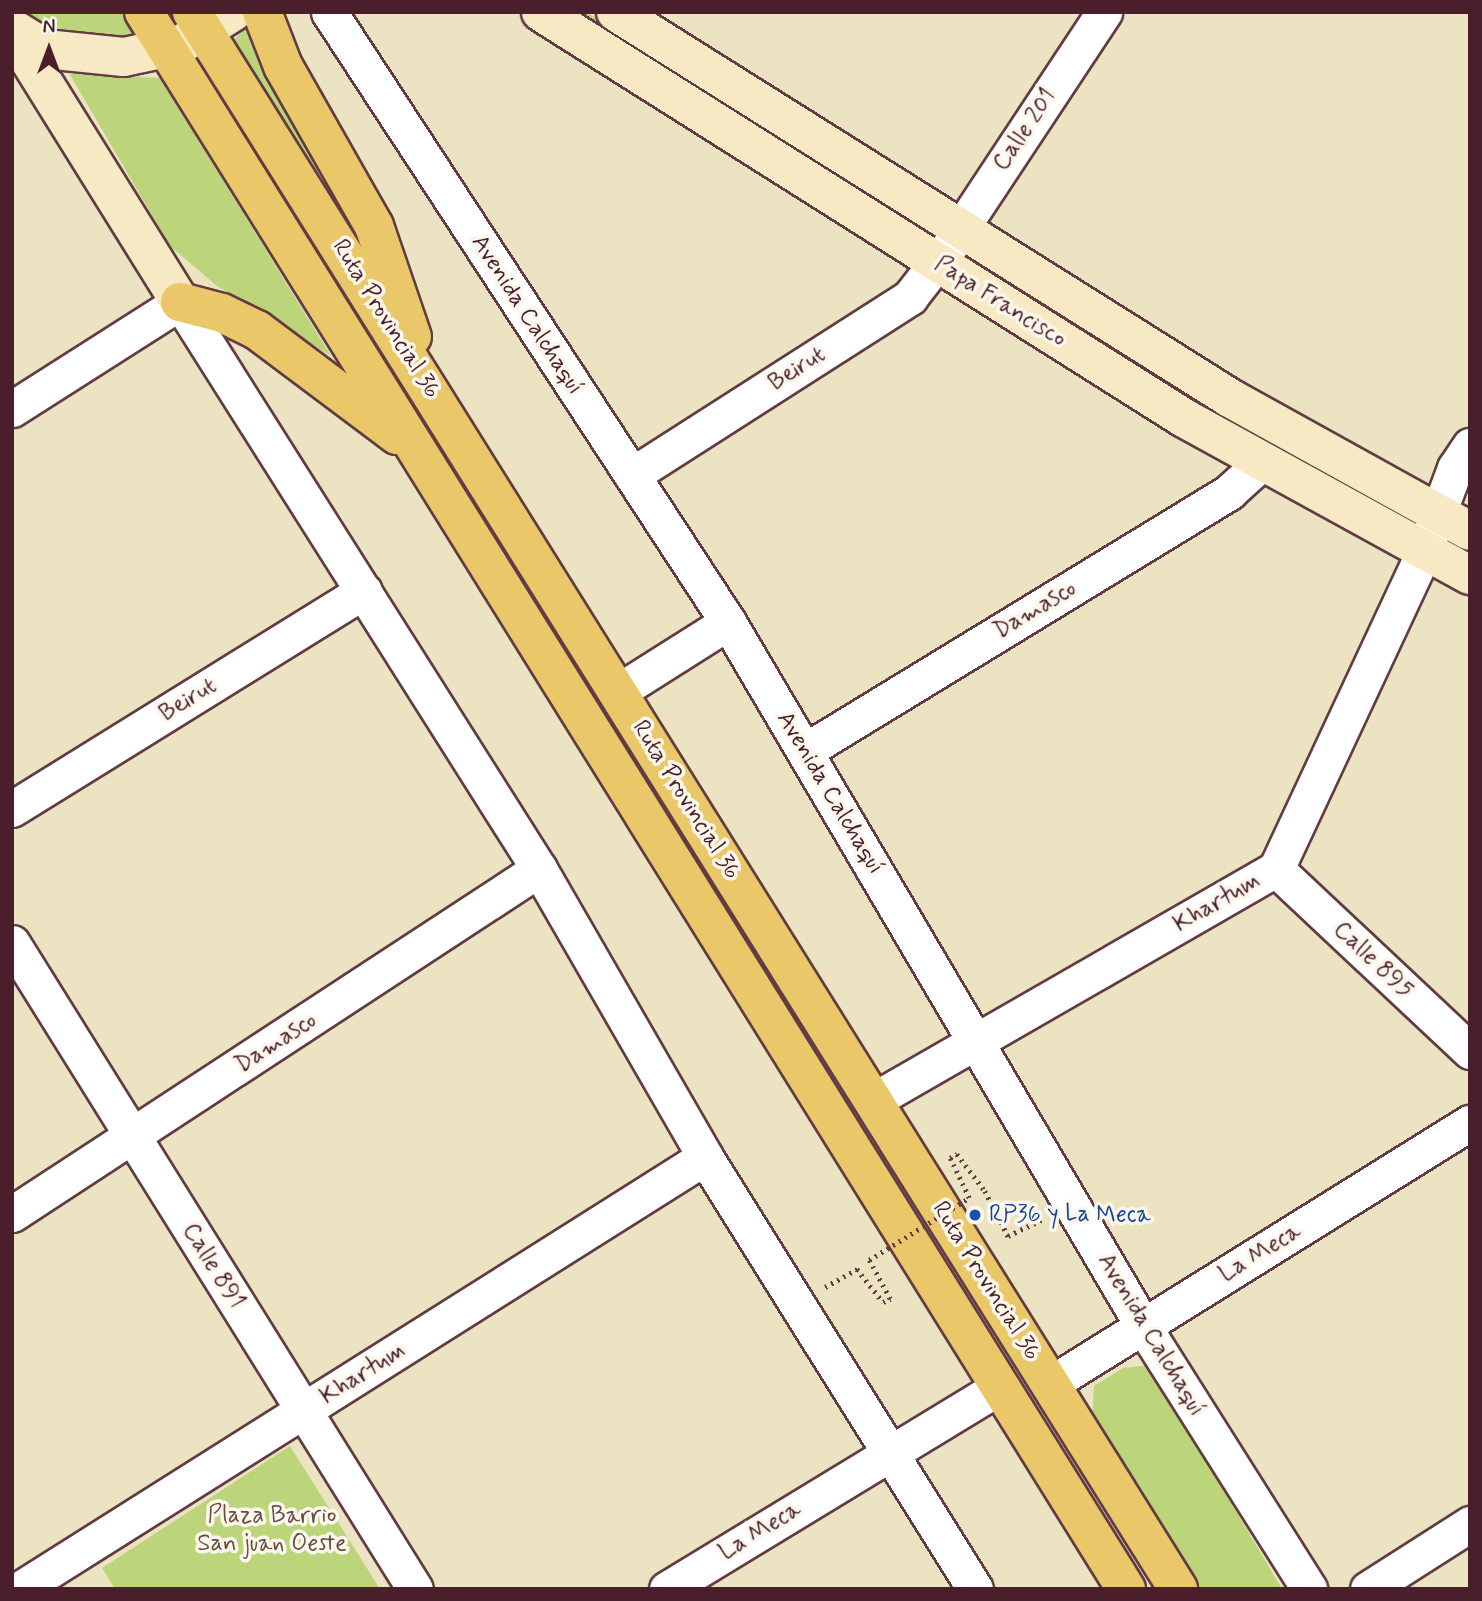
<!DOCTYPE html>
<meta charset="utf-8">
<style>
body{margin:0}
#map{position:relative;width:1482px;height:1601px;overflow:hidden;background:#ebe3c2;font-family:Mynerve,sans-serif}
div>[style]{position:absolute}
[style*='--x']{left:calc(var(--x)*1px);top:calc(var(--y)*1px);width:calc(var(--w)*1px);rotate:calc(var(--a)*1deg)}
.green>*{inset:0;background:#bcd57b}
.path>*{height:4.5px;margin-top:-2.25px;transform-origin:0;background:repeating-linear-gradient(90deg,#623c42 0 2px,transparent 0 7px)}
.roads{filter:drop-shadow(2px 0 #623c42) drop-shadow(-2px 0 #623c42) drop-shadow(0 2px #623c42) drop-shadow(0 -2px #623c42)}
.street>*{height:35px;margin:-17.5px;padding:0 17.5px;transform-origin:17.5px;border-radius:17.5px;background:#fff}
.secondary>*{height:38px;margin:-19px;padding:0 19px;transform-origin:19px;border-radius:19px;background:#f7e9c3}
.primary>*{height:38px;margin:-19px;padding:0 19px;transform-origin:19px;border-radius:19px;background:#eac769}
.path-bridge>*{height:4.5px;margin-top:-2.25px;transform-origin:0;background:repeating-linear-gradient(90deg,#623c42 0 2px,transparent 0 7px)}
.dots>*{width:19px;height:19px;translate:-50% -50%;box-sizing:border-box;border:4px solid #fbf7ec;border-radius:50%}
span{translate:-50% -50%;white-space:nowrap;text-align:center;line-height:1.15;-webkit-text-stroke:7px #fbf7ec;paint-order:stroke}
.street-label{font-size:24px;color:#4a1f2b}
.transit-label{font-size:24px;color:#164399}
.left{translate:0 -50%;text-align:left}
.park-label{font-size:24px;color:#664c3f}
.frame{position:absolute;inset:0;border:14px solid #4a1f2b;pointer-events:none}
.north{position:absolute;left:14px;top:14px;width:70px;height:70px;-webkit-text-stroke:5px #fbf7ec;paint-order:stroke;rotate:0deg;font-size:19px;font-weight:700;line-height:28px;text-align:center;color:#4a1f2b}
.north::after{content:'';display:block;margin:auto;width:24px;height:32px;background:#4a1f2b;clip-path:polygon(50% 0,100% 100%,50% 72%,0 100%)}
</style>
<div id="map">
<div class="green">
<i style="clip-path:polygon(17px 12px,129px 12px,142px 32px,124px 38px,50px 31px)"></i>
<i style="clip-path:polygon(567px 12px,586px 12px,908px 215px,910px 221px,904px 222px)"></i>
<i style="clip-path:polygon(250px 25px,268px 74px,324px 170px,318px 175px,229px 44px)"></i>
<i style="clip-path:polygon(69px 73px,160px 78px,331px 356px,217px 286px,170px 246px)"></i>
<i style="clip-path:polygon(973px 259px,1383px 501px,1386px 508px,1234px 432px,973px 266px)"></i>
<i style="clip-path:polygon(1149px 1365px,1162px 1386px,1282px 1589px,1193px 1589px,1092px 1428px,1094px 1386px,1123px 1368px)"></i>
<i style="clip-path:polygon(290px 1446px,380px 1589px,115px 1589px,102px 1568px)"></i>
</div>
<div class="path">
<i style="--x:957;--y:1154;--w:46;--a:52.9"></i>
<i style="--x:985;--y:1191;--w:51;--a:62.9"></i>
<i style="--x:1008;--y:1236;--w:39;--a:-26"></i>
<i style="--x:825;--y:1287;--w:37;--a:-29"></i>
<i style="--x:857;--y:1269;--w:42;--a:51.8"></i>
<i style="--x:883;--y:1302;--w:8;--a:-23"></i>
</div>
<div class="roads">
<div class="street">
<i style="--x:329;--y:12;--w:729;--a:56.81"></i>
<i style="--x:728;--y:622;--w:817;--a:59.48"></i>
<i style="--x:1143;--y:1326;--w:311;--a:57.7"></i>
<i style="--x:12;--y:409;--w:199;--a:-32.5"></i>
<i style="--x:180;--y:302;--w:671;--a:57.66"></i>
<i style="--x:539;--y:869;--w:332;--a:60"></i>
<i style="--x:705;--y:1157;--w:509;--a:57.99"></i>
<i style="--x:632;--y:475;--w:330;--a:-32.6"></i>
<i style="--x:910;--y:297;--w:62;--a:-52.2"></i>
<i style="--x:948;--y:248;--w:283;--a:-56.5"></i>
<i style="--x:619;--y:691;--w:129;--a:-32.3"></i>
<i style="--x:805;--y:751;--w:497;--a:-31.4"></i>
<i style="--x:1229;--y:492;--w:43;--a:-42.2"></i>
<i style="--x:12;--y:809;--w:414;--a:-31.8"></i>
<i style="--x:1276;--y:869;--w:266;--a:43.2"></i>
<i style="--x:12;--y:943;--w:761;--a:58.04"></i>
<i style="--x:874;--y:1100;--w:464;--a:-29.9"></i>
<i style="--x:1276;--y:869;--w:351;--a:-65"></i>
<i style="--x:1424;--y:551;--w:89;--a:-69.5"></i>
<i style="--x:1455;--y:468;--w:27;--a:-56"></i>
<i style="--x:12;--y:1214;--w:630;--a:-33.21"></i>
<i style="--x:1050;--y:1384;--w:494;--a:-31.9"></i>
<i style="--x:20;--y:1589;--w:810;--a:-32.24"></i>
<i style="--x:667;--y:1589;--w:387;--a:-31.3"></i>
<i style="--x:1368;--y:1589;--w:121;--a:-32.5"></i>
</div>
<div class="secondary">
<i style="--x:541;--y:12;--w:760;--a:32.27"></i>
<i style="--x:1184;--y:418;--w:326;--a:28.8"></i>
<i style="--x:616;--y:12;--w:725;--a:32.16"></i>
<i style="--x:1230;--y:398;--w:274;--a:29"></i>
<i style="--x:12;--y:28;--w:39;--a:32"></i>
<i style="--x:45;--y:49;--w:79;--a:5.8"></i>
<i style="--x:124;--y:57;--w:57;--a:-12.1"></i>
<i style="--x:180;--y:45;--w:62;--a:-31.9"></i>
<i style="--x:12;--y:32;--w:318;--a:58.1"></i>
</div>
<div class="primary">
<i style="--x:144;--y:12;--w:1858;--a:58.09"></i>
<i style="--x:192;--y:12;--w:1860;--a:57.98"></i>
<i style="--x:262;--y:12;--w:58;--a:68.7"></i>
<i style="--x:283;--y:66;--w:184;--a:60.4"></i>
<i style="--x:374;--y:226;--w:117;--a:71.1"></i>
<i style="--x:180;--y:302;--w:43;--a:14.7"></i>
<i style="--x:222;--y:313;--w:39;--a:26"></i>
<i style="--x:257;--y:330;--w:175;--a:36.9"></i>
</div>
</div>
<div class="path-bridge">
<i style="--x:890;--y:1299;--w:44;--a:-118.3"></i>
<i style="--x:869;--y:1260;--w:118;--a:-31.8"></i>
<i style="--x:969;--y:1198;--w:44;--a:-115.4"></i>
<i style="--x:950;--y:1158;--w:8;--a:-30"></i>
</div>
<div class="dots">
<i style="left:975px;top:1215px;background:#1a4fb4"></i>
</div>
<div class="street-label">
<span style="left:1025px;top:130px;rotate:-56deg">Calle 201</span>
<span style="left:1000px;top:302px;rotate:32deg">Papa Francisco</span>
<span style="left:527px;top:315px;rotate:57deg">Avenida Calchaquí</span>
<span style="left:386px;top:319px;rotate:58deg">Ruta Provincial 36</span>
<span style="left:797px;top:369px;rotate:-33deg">Beirut</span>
<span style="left:1035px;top:610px;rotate:-31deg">Damasco</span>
<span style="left:188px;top:700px;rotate:-32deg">Beirut</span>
<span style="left:830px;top:793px;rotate:59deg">Avenida Calchaquí</span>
<span style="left:686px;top:800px;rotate:58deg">Ruta Provincial 36</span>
<span style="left:1217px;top:903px;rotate:-30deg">Khartum</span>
<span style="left:1373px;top:960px;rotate:43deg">Calle 895</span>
<span style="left:276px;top:1043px;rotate:-33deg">Damasco</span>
<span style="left:1260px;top:1253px;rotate:-32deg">La Meca</span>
<span style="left:213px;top:1266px;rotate:58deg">Calle 891</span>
<span style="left:986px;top:1281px;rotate:58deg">Ruta Provincial 36</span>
<span style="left:1151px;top:1335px;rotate:59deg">Avenida Calchaquí</span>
<span style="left:363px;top:1374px;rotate:-32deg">Khartum</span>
<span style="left:760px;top:1531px;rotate:-32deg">La Meca</span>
</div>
<div class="transit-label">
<span class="left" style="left:989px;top:1215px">RP36 y La Meca</span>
</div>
<div class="park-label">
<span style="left:272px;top:1530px">Plaza Barrio<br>San juan Oeste</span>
</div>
<div class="frame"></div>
<div class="north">N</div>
</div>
